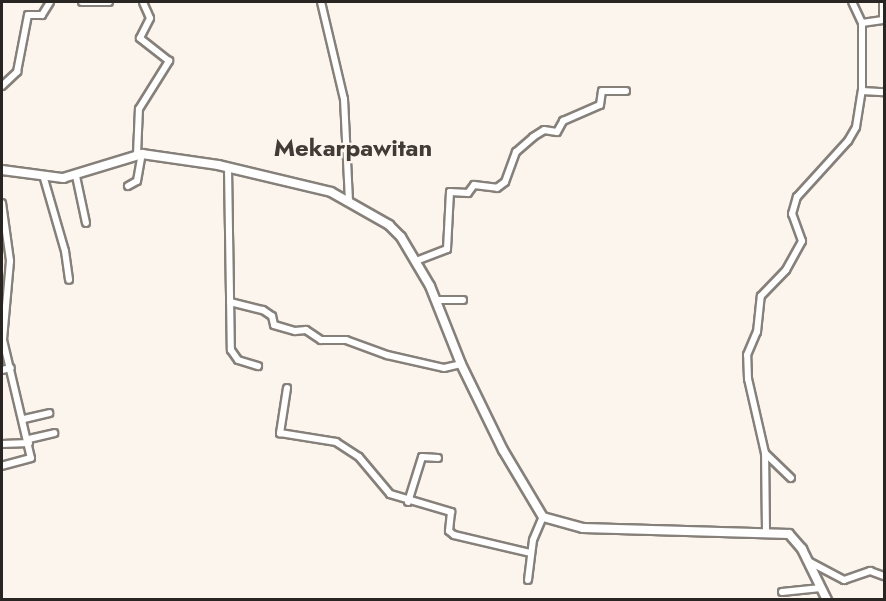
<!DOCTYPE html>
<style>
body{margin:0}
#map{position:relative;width:886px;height:601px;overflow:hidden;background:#fcf5ee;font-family:Jost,sans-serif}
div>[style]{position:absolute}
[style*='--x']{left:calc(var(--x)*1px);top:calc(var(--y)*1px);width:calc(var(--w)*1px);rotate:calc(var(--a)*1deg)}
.roads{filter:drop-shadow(2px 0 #86807a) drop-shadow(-2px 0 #86807a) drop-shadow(0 2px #86807a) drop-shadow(0 -2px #86807a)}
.minor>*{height:6px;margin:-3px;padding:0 3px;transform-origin:3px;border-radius:3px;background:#fff}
.tertiary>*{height:8px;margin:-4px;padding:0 4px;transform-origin:4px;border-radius:4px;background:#fff}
span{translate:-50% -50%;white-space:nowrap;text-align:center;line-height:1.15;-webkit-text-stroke:4.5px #fcf5ee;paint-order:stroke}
.quarter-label{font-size:24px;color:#413b36;font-weight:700}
.frame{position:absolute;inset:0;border:3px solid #282523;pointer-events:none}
</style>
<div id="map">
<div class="roads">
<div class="minor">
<i style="--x:82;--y:2;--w:27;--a:0"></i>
<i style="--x:321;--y:2;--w:100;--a:76.7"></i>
<i style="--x:344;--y:99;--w:103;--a:87.2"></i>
<i style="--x:862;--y:23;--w:21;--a:-8"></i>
<i style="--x:883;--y:20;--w:18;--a:-90"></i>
<i style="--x:2;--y:86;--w:21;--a:-43"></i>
<i style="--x:17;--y:72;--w:58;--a:-79.1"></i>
<i style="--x:28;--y:15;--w:14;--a:0"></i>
<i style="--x:42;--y:15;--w:15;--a:-58"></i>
<i style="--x:862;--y:91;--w:22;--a:3"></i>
<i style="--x:137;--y:154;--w:45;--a:-87.5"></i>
<i style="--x:139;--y:109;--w:57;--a:-58"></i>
<i style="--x:169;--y:61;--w:37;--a:-142"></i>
<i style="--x:140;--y:38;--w:22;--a:-63"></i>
<i style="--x:150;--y:18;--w:17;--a:-114"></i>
<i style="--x:228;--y:168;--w:182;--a:89.1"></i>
<i style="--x:231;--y:350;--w:12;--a:55"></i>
<i style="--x:238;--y:360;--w:21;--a:17"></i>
<i style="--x:43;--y:175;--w:79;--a:73.9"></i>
<i style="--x:65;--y:251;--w:29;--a:82"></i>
<i style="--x:76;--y:176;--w:48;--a:78"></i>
<i style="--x:128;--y:186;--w:10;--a:-29"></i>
<i style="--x:137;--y:181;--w:27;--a:-80"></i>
<i style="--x:2;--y:203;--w:59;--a:82.1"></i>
<i style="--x:10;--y:261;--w:79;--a:95.1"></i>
<i style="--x:3;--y:340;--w:121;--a:76.7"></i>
<i style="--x:31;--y:458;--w:30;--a:165"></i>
<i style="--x:416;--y:261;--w:33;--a:-21"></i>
<i style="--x:447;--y:249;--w:57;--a:-87"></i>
<i style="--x:450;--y:192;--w:18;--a:3"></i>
<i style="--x:468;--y:193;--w:10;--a:-53"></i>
<i style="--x:474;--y:185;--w:23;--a:7"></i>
<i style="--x:497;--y:188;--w:10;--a:-37"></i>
<i style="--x:505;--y:182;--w:32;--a:-70"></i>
<i style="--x:516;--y:152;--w:23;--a:-41"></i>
<i style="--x:533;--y:137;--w:13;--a:-32"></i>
<i style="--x:544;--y:130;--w:13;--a:9"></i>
<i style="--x:557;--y:132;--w:13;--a:-61"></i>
<i style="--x:563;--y:121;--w:40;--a:-23.4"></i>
<i style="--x:600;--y:105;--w:14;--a:-82"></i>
<i style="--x:602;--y:91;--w:24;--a:0"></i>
<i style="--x:436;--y:300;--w:27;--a:0"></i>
<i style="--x:230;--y:302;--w:34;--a:14"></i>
<i style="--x:263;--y:310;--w:11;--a:34"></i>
<i style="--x:272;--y:316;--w:9;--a:77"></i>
<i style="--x:274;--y:325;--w:22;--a:16"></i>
<i style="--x:295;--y:331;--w:11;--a:-5"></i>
<i style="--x:306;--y:330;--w:18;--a:34"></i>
<i style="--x:321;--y:340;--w:25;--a:0"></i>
<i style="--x:346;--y:340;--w:44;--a:20.1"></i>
<i style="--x:387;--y:355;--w:58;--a:12.8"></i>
<i style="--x:444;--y:368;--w:17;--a:-13"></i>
<i style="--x:2;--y:370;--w:9;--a:-13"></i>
<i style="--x:287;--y:388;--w:46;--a:98.8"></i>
<i style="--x:280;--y:433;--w:57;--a:9.1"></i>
<i style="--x:336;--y:442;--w:27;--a:33"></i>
<i style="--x:359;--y:457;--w:48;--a:50"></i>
<i style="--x:390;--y:494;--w:64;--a:16.4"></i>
<i style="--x:451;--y:512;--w:19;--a:96"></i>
<i style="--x:449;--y:531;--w:6;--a:39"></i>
<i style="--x:454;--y:535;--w:78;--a:13.3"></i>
<i style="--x:24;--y:419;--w:26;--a:-13"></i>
<i style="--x:29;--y:439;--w:26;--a:-13"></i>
<i style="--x:2;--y:444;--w:27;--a:-2"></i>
<i style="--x:765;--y:453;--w:36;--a:44"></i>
<i style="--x:408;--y:502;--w:47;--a:-72.7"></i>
<i style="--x:422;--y:457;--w:16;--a:4"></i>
<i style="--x:766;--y:531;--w:78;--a:-90.7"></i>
<i style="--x:765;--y:453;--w:76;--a:-102.9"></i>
<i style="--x:748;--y:379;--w:24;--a:-92"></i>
<i style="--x:747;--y:355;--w:25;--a:-67"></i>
<i style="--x:757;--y:332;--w:36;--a:-84"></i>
<i style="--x:761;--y:296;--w:36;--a:-46"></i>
<i style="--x:786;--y:270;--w:33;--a:-61"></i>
<i style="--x:802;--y:241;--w:29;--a:-110"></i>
<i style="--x:792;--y:214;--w:18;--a:-74"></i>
<i style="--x:797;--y:197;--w:76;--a:-47.7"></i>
<i style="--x:848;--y:141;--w:16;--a:-60"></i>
<i style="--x:856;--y:127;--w:36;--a:-81"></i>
<i style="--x:862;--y:91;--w:68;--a:-90"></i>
<i style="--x:862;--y:23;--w:23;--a:-115"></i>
<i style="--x:808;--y:561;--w:41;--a:27.8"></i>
<i style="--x:844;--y:580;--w:28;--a:-19"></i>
<i style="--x:870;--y:571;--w:15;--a:20"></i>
<i style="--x:528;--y:580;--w:40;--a:-82.9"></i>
<i style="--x:533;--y:540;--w:25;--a:-67"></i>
<i style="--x:782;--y:592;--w:39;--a:-6"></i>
</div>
<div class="tertiary">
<i style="--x:2;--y:170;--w:62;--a:7.5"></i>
<i style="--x:63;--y:178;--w:83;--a:-16.9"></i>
<i style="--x:142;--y:154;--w:77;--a:8.2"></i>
<i style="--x:218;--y:165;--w:116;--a:13.4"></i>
<i style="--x:331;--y:192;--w:67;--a:29.6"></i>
<i style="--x:389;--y:225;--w:17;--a:45"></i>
<i style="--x:401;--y:237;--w:57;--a:59.4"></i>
<i style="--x:430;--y:286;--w:84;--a:68.3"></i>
<i style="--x:461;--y:364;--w:96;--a:64"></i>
<i style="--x:503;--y:450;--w:78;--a:59.2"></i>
<i style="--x:543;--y:517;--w:41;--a:15.4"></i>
<i style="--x:583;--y:528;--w:206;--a:1.7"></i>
<i style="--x:789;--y:534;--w:20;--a:49"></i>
<i style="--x:802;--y:549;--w:57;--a:63.9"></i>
</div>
</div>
<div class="quarter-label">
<span style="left:353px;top:148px">Mekarpawitan</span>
</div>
<div class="frame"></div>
</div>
